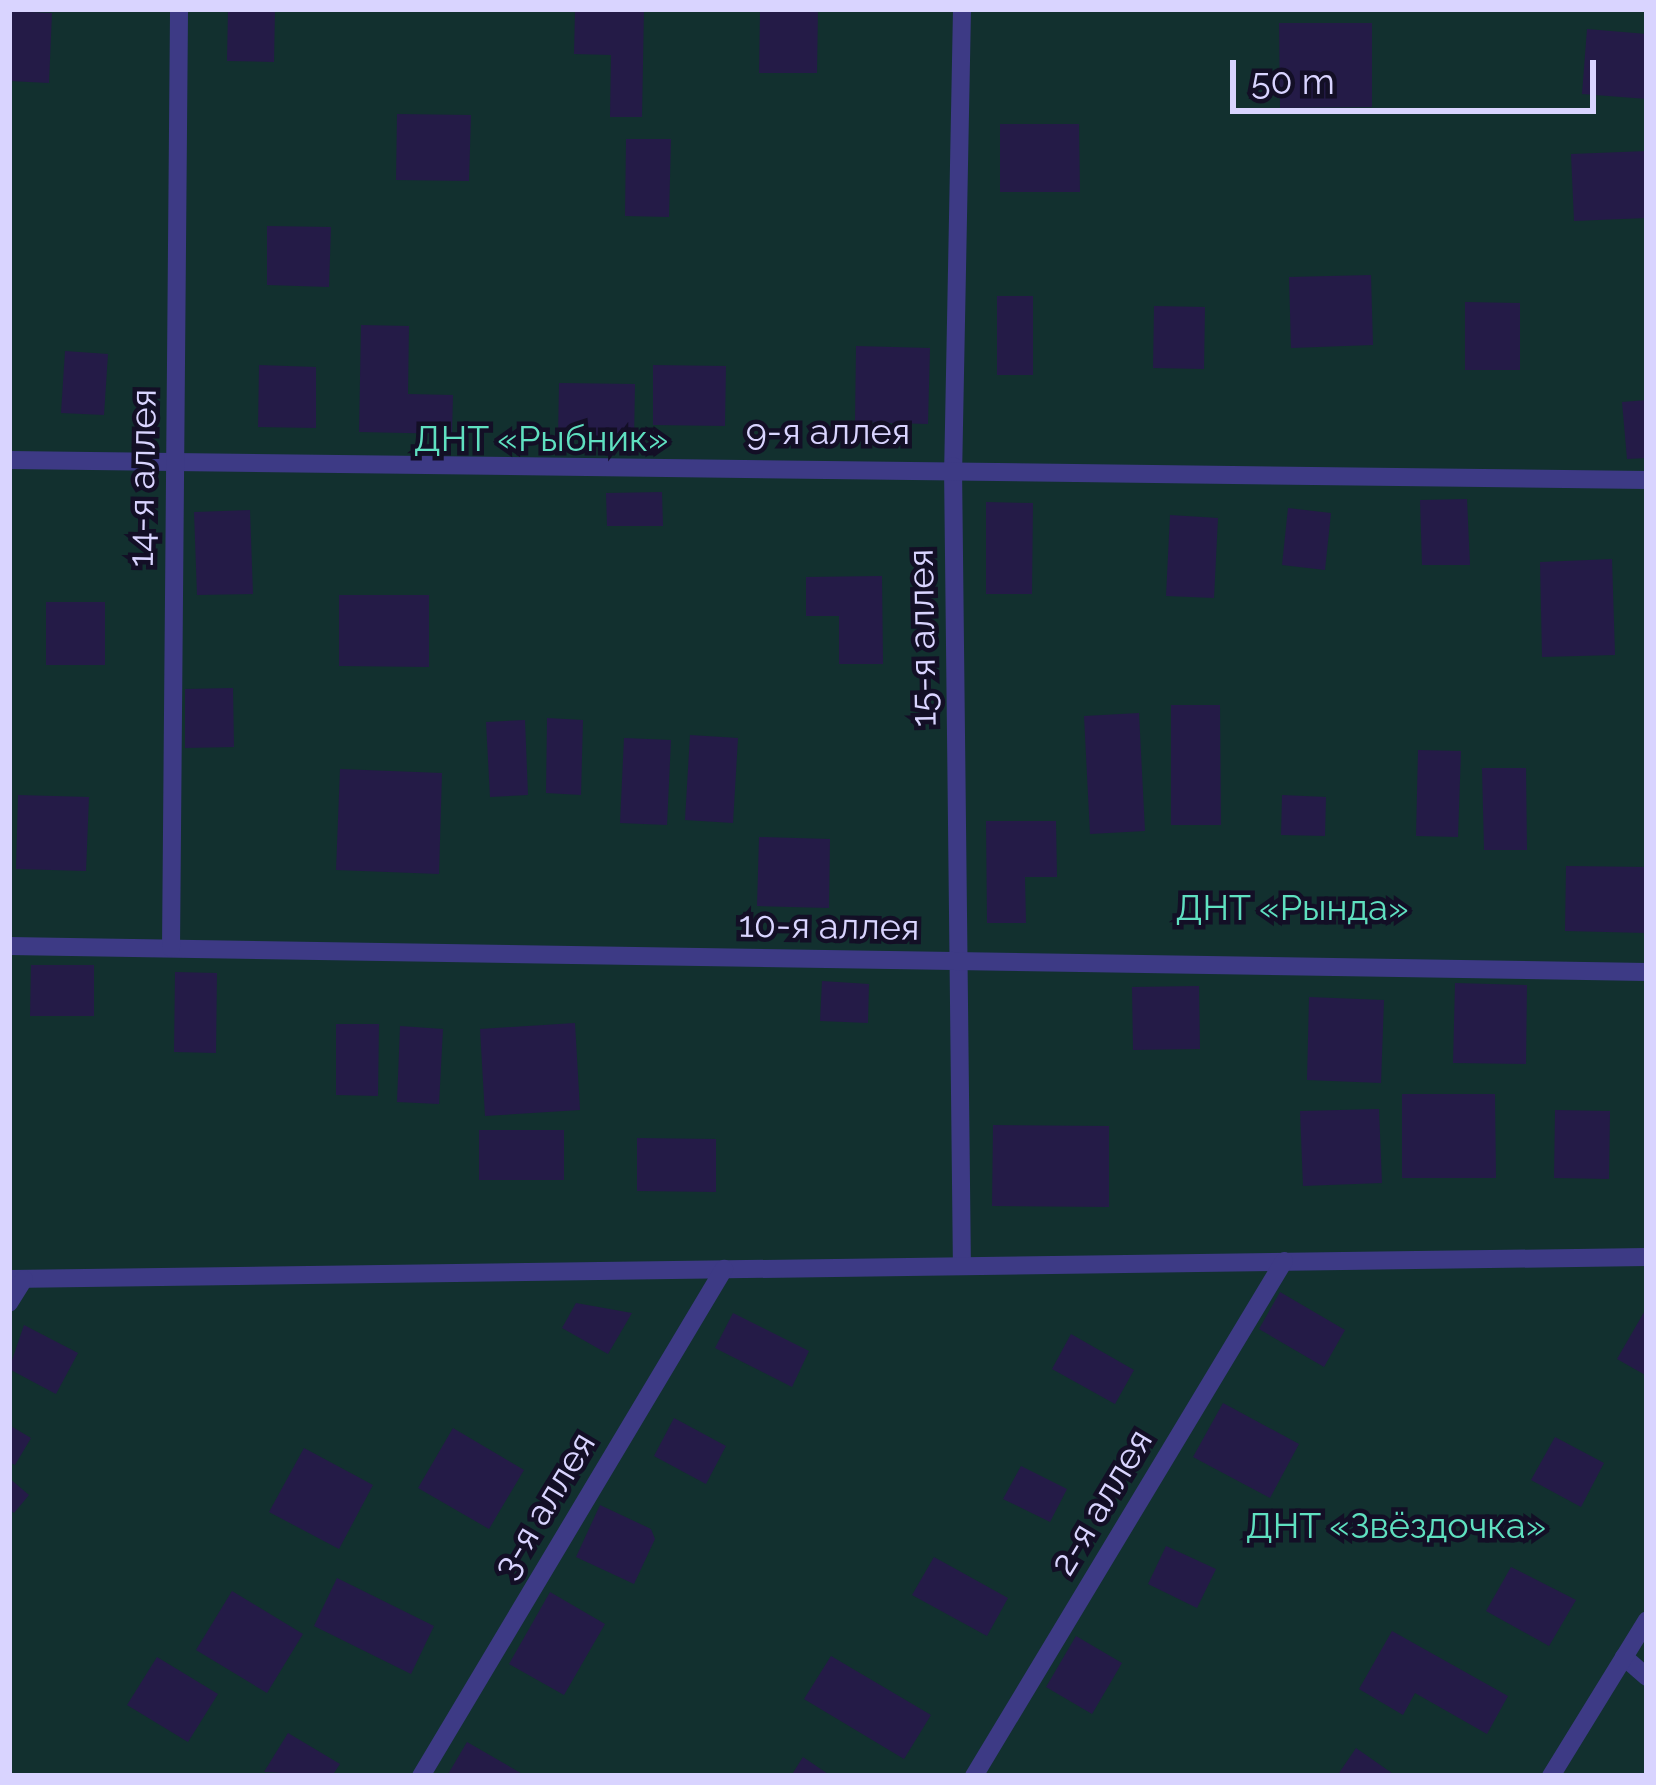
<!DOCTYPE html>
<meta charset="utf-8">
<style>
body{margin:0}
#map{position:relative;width:1656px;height:1785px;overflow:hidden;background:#130f26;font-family:Raleway,sans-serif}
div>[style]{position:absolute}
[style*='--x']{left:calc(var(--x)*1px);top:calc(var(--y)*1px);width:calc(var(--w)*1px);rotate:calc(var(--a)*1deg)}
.green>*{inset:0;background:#12302f}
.building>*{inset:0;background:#241b47}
.lane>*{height:18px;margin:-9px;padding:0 9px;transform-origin:9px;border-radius:9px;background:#3d3a85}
span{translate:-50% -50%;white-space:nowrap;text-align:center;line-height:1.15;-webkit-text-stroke:9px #130f26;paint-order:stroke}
.street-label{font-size:36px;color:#d9d4ff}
.park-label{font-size:36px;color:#5fe0c0}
.frame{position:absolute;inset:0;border:12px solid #d9d4ff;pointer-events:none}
.scale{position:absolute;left:1230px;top:60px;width:366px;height:54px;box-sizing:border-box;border:6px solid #d9d4ff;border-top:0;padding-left:15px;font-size:36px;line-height:42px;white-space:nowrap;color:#d9d4ff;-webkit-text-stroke:9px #130f26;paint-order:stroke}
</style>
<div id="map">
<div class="green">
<i style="clip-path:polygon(9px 9px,1647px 9px,1647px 1776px,9px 1776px)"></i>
</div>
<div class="building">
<i style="clip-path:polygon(228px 9px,275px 9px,274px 62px,227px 61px)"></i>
<i style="clip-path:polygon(575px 9px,644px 9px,642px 117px,610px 117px,611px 55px,574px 54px)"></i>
<i style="clip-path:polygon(760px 9px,818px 9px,817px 73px,759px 73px)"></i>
<i style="clip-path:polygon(9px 11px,52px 13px,49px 83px,9px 81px)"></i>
<i style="clip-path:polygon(1279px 23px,1372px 23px,1372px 107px,1280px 108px)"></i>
<i style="clip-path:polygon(1587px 29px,1647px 34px,1647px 99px,1582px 94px)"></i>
<i style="clip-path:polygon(397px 114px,471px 115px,469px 181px,396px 180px)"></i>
<i style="clip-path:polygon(1000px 124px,1079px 124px,1080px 192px,1000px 192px)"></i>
<i style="clip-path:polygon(626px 139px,671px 139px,669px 217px,625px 216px)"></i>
<i style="clip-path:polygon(1647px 151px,1647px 218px,1574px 221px,1571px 154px)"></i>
<i style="clip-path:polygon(267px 226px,331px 227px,329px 287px,267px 285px)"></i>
<i style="clip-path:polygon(1371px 275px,1373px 345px,1291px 348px,1289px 277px)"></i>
<i style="clip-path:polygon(997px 296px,1033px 296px,1033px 375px,997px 375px)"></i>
<i style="clip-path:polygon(1465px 302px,1520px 303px,1520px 370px,1465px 370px)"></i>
<i style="clip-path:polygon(1154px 306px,1205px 307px,1204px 369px,1153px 368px)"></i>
<i style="clip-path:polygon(361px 325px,409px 326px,408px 394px,453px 395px,452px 434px,359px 432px)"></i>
<i style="clip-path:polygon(856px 346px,930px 348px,928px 424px,855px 422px)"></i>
<i style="clip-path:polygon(65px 351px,108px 354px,104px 415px,61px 413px)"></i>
<i style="clip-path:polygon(259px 365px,316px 367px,316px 428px,258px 427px)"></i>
<i style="clip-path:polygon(653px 365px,726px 366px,725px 426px,653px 425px)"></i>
<i style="clip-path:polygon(559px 383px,635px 384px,634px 440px,558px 438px)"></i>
<i style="clip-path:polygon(1647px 400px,1647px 458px,1627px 459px,1622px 402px)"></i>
<i style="clip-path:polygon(662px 492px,663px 526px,607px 526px,606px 493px)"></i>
<i style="clip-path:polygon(1467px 499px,1470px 565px,1422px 565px,1420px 500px)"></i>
<i style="clip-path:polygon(986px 502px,1033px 503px,1032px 594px,986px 594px)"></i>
<i style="clip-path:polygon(1288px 508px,1331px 513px,1325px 570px,1282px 565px)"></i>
<i style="clip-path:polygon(250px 510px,253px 594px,197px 595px,194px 512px)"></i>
<i style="clip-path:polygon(1170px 515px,1218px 518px,1214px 598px,1166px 596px)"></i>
<i style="clip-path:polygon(1612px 559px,1615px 655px,1542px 657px,1540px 562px)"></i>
<i style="clip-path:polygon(882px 576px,883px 664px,839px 664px,839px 616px,806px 616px,806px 577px)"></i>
<i style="clip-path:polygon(339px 595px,429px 595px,429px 667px,339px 666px)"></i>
<i style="clip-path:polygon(46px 602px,105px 602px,105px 665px,46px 665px)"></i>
<i style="clip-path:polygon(233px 688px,234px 747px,185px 748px,185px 689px)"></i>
<i style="clip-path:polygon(1171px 705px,1220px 705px,1221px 825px,1171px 825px)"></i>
<i style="clip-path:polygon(1139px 713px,1145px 831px,1090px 834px,1084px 716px)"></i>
<i style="clip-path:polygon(547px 718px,583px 720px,581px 795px,546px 793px)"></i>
<i style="clip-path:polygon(525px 720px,528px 795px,490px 797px,486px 722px)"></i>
<i style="clip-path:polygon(690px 735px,738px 738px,733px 823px,685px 820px)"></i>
<i style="clip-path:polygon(624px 738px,671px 740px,667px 825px,620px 823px)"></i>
<i style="clip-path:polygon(1418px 750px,1461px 751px,1458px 837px,1416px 836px)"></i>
<i style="clip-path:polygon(1482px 768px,1526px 768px,1527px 850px,1484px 850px)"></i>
<i style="clip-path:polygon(340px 769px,442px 773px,439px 874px,336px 870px)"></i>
<i style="clip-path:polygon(18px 795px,89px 797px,86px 871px,16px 869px)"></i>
<i style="clip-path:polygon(1282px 795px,1326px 797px,1325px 836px,1281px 835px)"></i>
<i style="clip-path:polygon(986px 821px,1056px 821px,1057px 877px,1025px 877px,1026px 923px,987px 923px)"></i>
<i style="clip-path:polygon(759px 837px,830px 839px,829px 908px,757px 906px)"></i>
<i style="clip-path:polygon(1566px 866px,1647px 867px,1646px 933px,1565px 931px)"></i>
<i style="clip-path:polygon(31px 965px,94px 965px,94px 1016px,30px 1016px)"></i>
<i style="clip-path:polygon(175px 972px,217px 973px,216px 1053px,174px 1052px)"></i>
<i style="clip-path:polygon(822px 981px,869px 984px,868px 1023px,820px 1021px)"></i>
<i style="clip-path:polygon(1455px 983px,1527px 985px,1526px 1064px,1453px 1063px)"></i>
<i style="clip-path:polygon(1199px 986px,1200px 1049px,1133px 1050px,1132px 987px)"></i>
<i style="clip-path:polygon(1309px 997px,1384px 1000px,1381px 1083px,1307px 1080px)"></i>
<i style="clip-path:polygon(575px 1023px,580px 1110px,485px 1116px,480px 1029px)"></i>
<i style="clip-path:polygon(336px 1024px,379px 1024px,378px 1096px,336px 1095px)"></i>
<i style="clip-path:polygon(400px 1026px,443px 1029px,439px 1104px,397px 1102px)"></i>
<i style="clip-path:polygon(1402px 1094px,1495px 1094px,1496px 1178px,1402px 1178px)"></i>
<i style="clip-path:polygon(1379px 1109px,1382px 1183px,1303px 1186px,1300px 1111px)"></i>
<i style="clip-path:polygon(1555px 1110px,1610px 1111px,1609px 1179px,1554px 1178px)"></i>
<i style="clip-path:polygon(993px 1125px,1109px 1126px,1109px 1207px,992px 1206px)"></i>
<i style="clip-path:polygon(479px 1130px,564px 1130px,564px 1180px,479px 1180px)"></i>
<i style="clip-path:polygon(637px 1138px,716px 1139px,716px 1192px,637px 1191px)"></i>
<i style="clip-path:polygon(1280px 1292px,1345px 1330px,1324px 1367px,1259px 1329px)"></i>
<i style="clip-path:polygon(576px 1303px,632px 1313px,608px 1354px,562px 1328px)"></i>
<i style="clip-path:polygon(1647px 1307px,1647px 1376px,1617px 1359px)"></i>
<i style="clip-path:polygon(733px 1313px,809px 1351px,792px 1387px,715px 1348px)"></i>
<i style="clip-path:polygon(24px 1325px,78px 1353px,56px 1394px,9px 1369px)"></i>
<i style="clip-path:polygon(1071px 1334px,1134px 1370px,1115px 1404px,1052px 1369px)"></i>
<i style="clip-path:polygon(1223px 1403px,1299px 1444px,1270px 1498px,1193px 1457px)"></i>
<i style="clip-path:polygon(674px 1418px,726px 1446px,706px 1484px,654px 1456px)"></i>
<i style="clip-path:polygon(9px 1425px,31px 1438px,15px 1465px,9px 1462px)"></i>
<i style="clip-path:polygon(453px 1428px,524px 1470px,489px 1529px,418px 1488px)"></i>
<i style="clip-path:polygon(1555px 1437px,1604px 1463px,1581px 1507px,1531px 1480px)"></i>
<i style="clip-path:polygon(304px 1448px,373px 1485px,339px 1549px,269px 1512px)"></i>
<i style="clip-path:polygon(1021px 1466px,1067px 1489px,1050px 1522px,1003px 1499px)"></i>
<i style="clip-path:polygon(9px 1478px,29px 1495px,14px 1513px,9px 1509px)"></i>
<i style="clip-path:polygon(600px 1505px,651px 1529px,655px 1539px,634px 1584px,576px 1557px)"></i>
<i style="clip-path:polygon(1166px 1546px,1216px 1569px,1197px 1608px,1148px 1584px)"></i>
<i style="clip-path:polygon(934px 1557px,1008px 1598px,987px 1636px,912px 1595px)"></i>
<i style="clip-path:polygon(1511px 1567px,1576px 1600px,1549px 1646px,1486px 1611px)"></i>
<i style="clip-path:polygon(337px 1578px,434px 1626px,411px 1674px,314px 1626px)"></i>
<i style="clip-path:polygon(232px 1591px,303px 1634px,267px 1693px,196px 1650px)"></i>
<i style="clip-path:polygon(550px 1592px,605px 1624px,564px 1695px,509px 1664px)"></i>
<i style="clip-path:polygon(1392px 1631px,1508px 1696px,1487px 1734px,1415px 1693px,1403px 1715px,1359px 1689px)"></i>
<i style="clip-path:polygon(1076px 1636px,1122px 1663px,1092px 1714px,1046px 1687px)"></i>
<i style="clip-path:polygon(831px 1656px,931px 1715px,904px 1759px,804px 1699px)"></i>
<i style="clip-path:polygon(157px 1657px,218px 1694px,188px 1742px,127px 1705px)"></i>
<i style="clip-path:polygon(288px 1733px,340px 1764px,332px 1776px,264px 1772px)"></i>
<i style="clip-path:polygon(467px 1742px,526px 1776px,447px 1776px)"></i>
<i style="clip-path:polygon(1356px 1748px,1396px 1776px,1337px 1776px)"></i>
<i style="clip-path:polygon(803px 1757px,831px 1776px,791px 1776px)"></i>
</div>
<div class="lane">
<i style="--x:962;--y:9;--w:457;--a:91.1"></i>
<i style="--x:953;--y:466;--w:800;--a:89.36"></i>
<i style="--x:9;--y:460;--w:1638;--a:0.7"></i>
<i style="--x:9;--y:946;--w:1638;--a:0.91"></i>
<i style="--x:171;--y:948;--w:939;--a:-89.51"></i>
<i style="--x:9;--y:1279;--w:1638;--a:-0.77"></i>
<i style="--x:9;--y:1303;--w:28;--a:-58"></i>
<i style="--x:1624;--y:1657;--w:30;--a:41"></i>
<i style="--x:421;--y:1776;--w:591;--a:-59.14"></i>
<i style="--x:974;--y:1776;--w:601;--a:-58.95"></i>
<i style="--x:1551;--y:1776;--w:183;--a:-58.4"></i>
</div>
<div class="street-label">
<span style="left:828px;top:432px">9-я аллея</span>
<span style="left:142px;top:478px;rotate:-89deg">14-я аллея</span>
<span style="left:922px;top:638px;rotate:-91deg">15-я аллея</span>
<span style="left:829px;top:926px;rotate:1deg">10-я аллея</span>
<span style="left:1101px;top:1502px;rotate:-59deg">2-я аллея</span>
<span style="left:544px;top:1505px;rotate:-59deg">3-я аллея</span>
</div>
<div class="park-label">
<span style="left:541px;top:439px">ДНТ «Рыбник»</span>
<span style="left:1292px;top:908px">ДНТ «Рында»</span>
<span style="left:1396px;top:1526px">ДНТ «Звёздочка»</span>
</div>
<div class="frame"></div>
<div class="scale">50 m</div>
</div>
